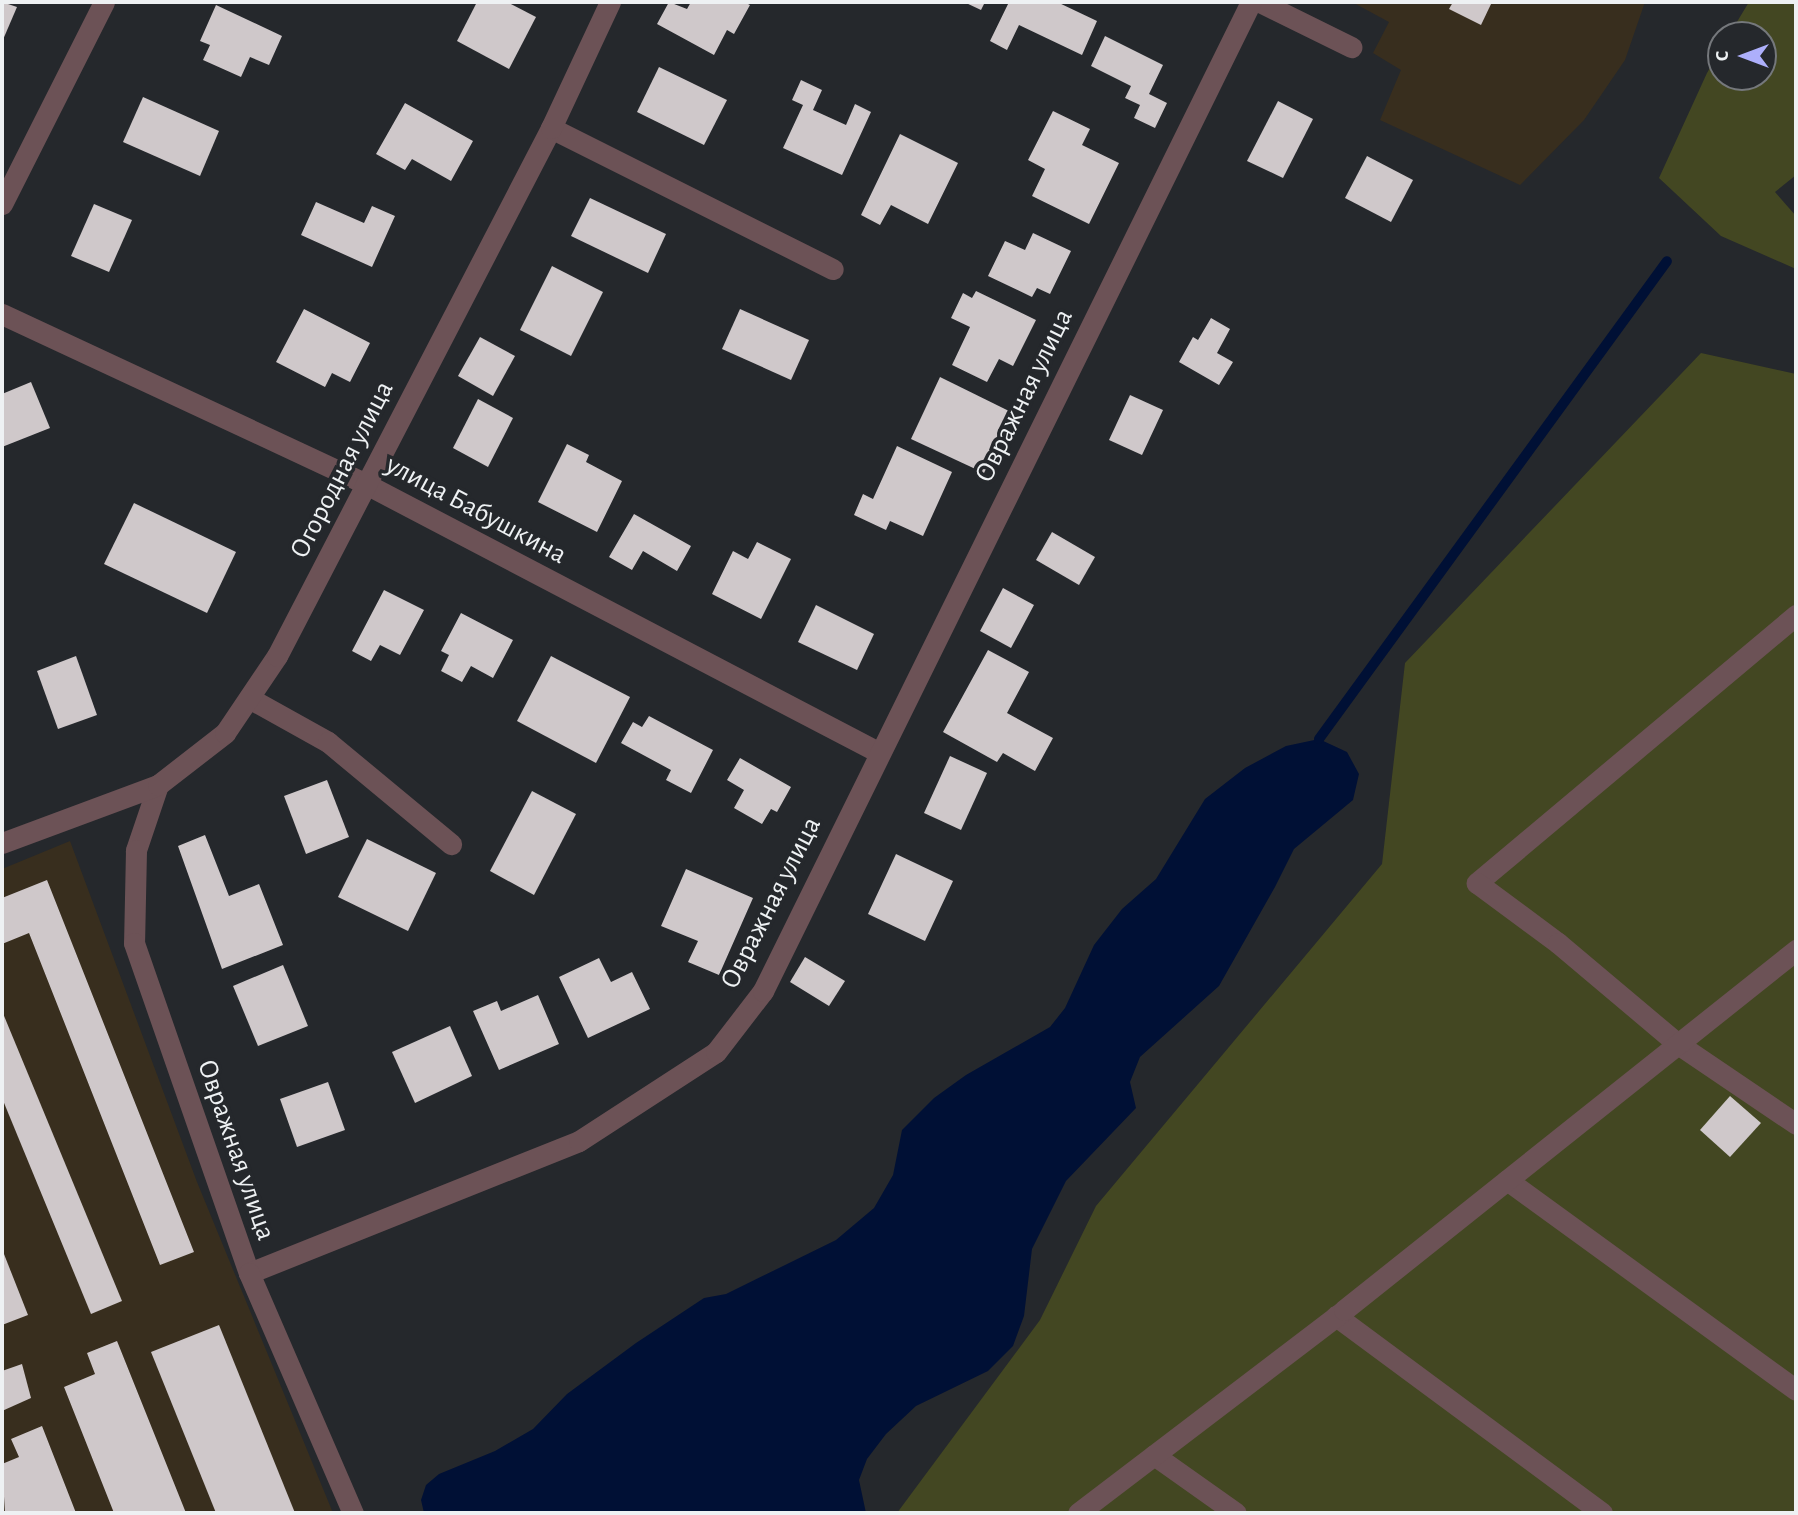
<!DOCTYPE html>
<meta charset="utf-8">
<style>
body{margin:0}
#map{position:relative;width:1798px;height:1515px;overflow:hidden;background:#25282c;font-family:"Alegreya Sans",sans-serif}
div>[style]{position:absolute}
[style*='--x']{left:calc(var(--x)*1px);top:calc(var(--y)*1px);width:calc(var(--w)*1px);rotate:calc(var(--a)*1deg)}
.industrial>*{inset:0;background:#382e1e}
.green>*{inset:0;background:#434722}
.water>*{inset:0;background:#001035}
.stream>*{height:10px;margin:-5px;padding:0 5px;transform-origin:5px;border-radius:5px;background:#001035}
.building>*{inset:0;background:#cfc8ca}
.service>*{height:21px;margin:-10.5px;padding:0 10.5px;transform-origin:10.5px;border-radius:10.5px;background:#6c5256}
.minor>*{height:21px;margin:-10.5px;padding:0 10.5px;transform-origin:10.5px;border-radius:10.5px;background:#6c5256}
.tertiary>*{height:21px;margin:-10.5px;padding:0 10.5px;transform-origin:10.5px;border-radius:10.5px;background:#6c5256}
span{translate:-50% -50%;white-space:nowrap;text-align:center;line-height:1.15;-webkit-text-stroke:7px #25282c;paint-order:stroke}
.street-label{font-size:28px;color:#eef1f3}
.frame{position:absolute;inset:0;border:4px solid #eef1f3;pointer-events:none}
.north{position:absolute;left:1707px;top:21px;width:70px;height:70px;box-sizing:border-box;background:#25282c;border:2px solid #75787c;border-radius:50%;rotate:270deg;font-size:19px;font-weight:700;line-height:28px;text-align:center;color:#eef1f3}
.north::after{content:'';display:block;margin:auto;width:24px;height:32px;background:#adaffb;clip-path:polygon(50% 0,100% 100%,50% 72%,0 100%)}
</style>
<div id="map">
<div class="industrial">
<i style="clip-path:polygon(1352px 2px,1645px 2px,1625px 60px,1584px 120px,1520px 185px,1380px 120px,1401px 70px,1373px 53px,1389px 22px)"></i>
<i style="clip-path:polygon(70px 841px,197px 1182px,333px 1513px,2px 1513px,2px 869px)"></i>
</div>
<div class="green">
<i style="clip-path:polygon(1749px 2px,1796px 2px,1796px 175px,1775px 192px,1796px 216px,1796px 269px,1721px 236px,1659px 178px,1707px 73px,1721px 49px,1721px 77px,1763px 77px,1763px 35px,1729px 35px)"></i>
<i style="clip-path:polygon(1701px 353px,1796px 374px,1796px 1513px,897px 1513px,1040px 1320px,1096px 1206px,1382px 864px,1405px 663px)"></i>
</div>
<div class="water">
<i style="clip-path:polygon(1319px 739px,1347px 752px,1359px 774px,1353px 800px,1294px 849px,1275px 887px,1219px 986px,1140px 1057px,1130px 1082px,1136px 1108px,1066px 1181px,1032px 1249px,1024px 1316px,1013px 1346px,988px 1371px,916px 1406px,886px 1434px,867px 1459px,859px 1480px,866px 1513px,424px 1513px,421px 1500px,426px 1485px,439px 1474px,495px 1451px,533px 1429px,567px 1394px,636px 1343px,704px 1298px,726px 1294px,836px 1240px,874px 1208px,893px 1175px,902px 1130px,934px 1098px,966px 1075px,1050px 1027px,1065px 1008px,1094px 945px,1122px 909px,1156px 879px,1205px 799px,1245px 768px,1286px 746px)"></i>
</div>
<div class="stream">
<i style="--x:1319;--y:739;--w:591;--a:-53.94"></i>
</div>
<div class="building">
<i style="clip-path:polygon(2px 2px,17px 7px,2px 42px)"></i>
<i style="clip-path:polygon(477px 2px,507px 2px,536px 17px,509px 69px,457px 41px)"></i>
<i style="clip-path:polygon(669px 2px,687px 9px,691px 2px,744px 2px,750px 5px,734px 34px,727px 30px,714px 55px,657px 24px)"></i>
<i style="clip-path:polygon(964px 2px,985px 2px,981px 10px)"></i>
<i style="clip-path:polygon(1009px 2px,1057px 2px,1097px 21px,1082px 55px,1019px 25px,1007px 50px,990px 41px)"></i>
<i style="clip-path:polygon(1453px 2px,1492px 2px,1481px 25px,1449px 9px)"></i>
<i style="clip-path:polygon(216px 5px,282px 36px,269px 65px,250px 57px,241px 77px,203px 60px,210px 45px,200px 41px)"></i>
<i style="clip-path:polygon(1105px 36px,1163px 65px,1149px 94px,1167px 103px,1155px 128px,1134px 118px,1140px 105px,1125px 98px,1131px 86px,1091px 66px)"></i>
<i style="clip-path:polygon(659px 67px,727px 100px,704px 145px,637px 112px)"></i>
<i style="clip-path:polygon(801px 80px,822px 90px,813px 110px,846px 125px,855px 104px,871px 112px,842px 175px,783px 148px,803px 105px,792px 100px)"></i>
<i style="clip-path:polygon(143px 97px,219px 131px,200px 176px,123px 142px)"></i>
<i style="clip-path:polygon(1278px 101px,1313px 119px,1283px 178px,1247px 161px)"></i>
<i style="clip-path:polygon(405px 103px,473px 141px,451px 181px,412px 159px,405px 170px,376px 154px)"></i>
<i style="clip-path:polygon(1053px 111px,1090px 129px,1082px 145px,1119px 163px,1089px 224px,1032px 196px,1045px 169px,1028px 160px)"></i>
<i style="clip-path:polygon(900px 134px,958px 163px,928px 224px,891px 205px,880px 225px,861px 215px)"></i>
<i style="clip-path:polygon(1367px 156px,1413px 180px,1391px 222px,1345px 198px)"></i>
<i style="clip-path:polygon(590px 198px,666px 234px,648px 273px,571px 236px)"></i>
<i style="clip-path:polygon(316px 202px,364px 223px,372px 206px,395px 216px,372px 267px,301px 235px)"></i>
<i style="clip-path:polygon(94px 204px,132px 220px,109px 272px,71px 256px)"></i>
<i style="clip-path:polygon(1033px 233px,1071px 251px,1050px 294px,1037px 288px,1032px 297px,988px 276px,1005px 241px,1025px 250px)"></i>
<i style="clip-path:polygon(552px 266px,603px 292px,571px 356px,520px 330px)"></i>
<i style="clip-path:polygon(976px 291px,1036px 320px,1013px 366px,999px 359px,987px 382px,952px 365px,970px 327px,951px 318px,963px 293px,972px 298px)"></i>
<i style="clip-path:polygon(304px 309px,370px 343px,350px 382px,332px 373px,325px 387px,276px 362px)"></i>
<i style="clip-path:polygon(740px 309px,809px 340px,791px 380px,722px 349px)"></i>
<i style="clip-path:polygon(1211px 318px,1230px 329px,1217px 353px,1233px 362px,1219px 385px,1179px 362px,1193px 337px,1198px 340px)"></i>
<i style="clip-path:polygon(480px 337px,515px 356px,493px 396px,458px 376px)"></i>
<i style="clip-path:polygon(940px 377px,1013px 413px,984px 473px,911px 439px)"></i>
<i style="clip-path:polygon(31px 382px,50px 428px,2px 447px,2px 394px)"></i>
<i style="clip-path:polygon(1130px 395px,1163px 410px,1142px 455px,1109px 440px)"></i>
<i style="clip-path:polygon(478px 399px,513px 418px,488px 467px,453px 448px)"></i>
<i style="clip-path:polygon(567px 444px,589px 455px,586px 462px,622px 481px,597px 532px,538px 502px)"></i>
<i style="clip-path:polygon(897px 446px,952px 472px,923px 536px,890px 521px,886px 530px,854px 515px,863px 494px,873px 499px)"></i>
<i style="clip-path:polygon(134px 503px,236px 552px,207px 613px,104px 564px)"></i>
<i style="clip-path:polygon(634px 514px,691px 546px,677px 571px,643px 551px,632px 570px,609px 557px)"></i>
<i style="clip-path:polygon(1052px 532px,1095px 557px,1079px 585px,1036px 560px)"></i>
<i style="clip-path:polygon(757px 542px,791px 559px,761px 619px,712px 594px,733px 551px,748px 559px)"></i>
<i style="clip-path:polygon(1003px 588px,1034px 605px,1011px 648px,980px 631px)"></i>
<i style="clip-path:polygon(384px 590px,424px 610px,400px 655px,380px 645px,371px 661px,352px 651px)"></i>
<i style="clip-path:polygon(816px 605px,874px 634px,857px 670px,798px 642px)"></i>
<i style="clip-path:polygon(461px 613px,513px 640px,493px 678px,471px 666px,462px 682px,441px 671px,449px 655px,441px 651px)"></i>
<i style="clip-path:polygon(988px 650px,1029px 672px,1007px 713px,1053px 738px,1035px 771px,1003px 753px,997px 762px,943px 732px)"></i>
<i style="clip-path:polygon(76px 656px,97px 715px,58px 729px,37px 671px)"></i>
<i style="clip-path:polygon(551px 656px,630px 697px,596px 763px,517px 721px)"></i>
<i style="clip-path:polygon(649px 716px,713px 750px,691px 793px,666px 780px,671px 770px,621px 743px,633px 722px,642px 727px)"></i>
<i style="clip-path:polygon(950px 756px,987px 773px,961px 830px,924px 813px)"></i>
<i style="clip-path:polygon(740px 758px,791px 787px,777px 812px,771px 809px,762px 824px,734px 808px,744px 790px,727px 780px)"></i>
<i style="clip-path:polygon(327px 780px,349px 837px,306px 854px,284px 796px)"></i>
<i style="clip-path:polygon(532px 791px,576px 814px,534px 895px,490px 871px)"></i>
<i style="clip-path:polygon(205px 835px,229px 896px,259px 884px,283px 945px,222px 969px,178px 846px)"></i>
<i style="clip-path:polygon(367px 839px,436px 873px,408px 931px,338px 897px)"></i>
<i style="clip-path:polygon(896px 854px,953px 881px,925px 941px,868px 914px)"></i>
<i style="clip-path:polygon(686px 869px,753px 898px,719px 975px,688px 962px,698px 941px,661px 926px)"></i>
<i style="clip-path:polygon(47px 880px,194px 1252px,160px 1265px,29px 933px,2px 944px,2px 898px)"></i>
<i style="clip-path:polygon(805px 957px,845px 981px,829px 1006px,790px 982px)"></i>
<i style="clip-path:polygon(599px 958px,611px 982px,632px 972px,650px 1009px,588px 1038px,559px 977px)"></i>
<i style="clip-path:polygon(283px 965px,308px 1026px,258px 1046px,233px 986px)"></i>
<i style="clip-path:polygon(538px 995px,559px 1044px,499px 1070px,473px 1011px,497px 1001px,501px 1011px)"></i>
<i style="clip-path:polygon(2px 1011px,122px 1301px,91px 1314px,2px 1098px)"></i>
<i style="clip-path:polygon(450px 1026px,472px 1076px,415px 1103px,392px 1052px)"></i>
<i style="clip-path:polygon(328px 1082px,345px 1130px,297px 1147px,280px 1099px)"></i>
<i style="clip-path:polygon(1730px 1096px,1761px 1123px,1730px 1157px,1700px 1130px)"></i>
<i style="clip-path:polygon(2px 1249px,28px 1315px,2px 1325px)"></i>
<i style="clip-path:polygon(219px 1325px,295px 1513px,216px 1513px,151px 1352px)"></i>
<i style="clip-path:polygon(117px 1341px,186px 1513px,114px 1513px,64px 1387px,95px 1374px,87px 1353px)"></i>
<i style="clip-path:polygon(22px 1364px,31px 1398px,2px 1411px,2px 1371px)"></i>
<i style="clip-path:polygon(42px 1426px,76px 1513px,5px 1513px,2px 1464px,19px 1457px,11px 1439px)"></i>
</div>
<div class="service">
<i style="--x:551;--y:128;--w:315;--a:26.6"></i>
<i style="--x:1796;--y:615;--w:417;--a:140"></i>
<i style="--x:1477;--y:883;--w:101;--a:36.5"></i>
<i style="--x:1558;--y:943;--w:157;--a:40.1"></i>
<i style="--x:1678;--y:1044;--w:143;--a:34.1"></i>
<i style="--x:249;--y:698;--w:90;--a:29.1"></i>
<i style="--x:328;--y:742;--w:160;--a:39.7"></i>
<i style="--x:1507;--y:1180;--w:357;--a:36"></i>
<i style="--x:1336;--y:1316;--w:331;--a:36.5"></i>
<i style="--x:1154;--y:1455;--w:100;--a:35.3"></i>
</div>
<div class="minor">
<i style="--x:1260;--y:2;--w:102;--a:26.3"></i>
<i style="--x:2;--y:314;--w:402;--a:25"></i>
<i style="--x:366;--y:484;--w:578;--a:27.63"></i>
<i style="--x:158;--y:785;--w:69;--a:108.7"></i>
<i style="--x:136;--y:850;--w:93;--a:91.2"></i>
<i style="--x:134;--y:943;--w:349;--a:70.8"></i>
<i style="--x:249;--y:1273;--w:355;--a:-21.8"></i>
<i style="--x:579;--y:1141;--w:163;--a:-33"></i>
<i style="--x:716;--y:1052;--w:77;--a:-52.4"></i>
<i style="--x:763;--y:991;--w:1103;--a:-63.74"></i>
<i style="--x:2;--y:843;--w:166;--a:-20.4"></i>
<i style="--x:158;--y:785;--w:85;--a:-37.8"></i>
<i style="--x:225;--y:733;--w:93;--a:-56"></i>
<i style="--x:277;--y:656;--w:595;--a:-62.57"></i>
<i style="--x:551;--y:128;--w:139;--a:-64.9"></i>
<i style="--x:249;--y:1273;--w:262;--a:66.6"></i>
<i style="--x:1078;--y:1513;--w:335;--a:-37.3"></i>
<i style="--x:1344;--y:1310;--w:578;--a:-38.54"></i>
</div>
<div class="tertiary">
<i style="--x:2;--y:204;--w:226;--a:-63.2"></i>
</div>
<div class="street-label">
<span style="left:1024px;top:396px;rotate:-64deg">Овражная улица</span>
<span style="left:342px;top:470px;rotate:-63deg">Огородная улица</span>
<span style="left:476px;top:510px;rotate:28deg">улица Бабушкина</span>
<span style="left:771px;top:903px;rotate:-63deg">Овражная улица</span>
<span style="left:236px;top:1150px;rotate:71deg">Овражная улица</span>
</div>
<div class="frame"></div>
<div class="north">С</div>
</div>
